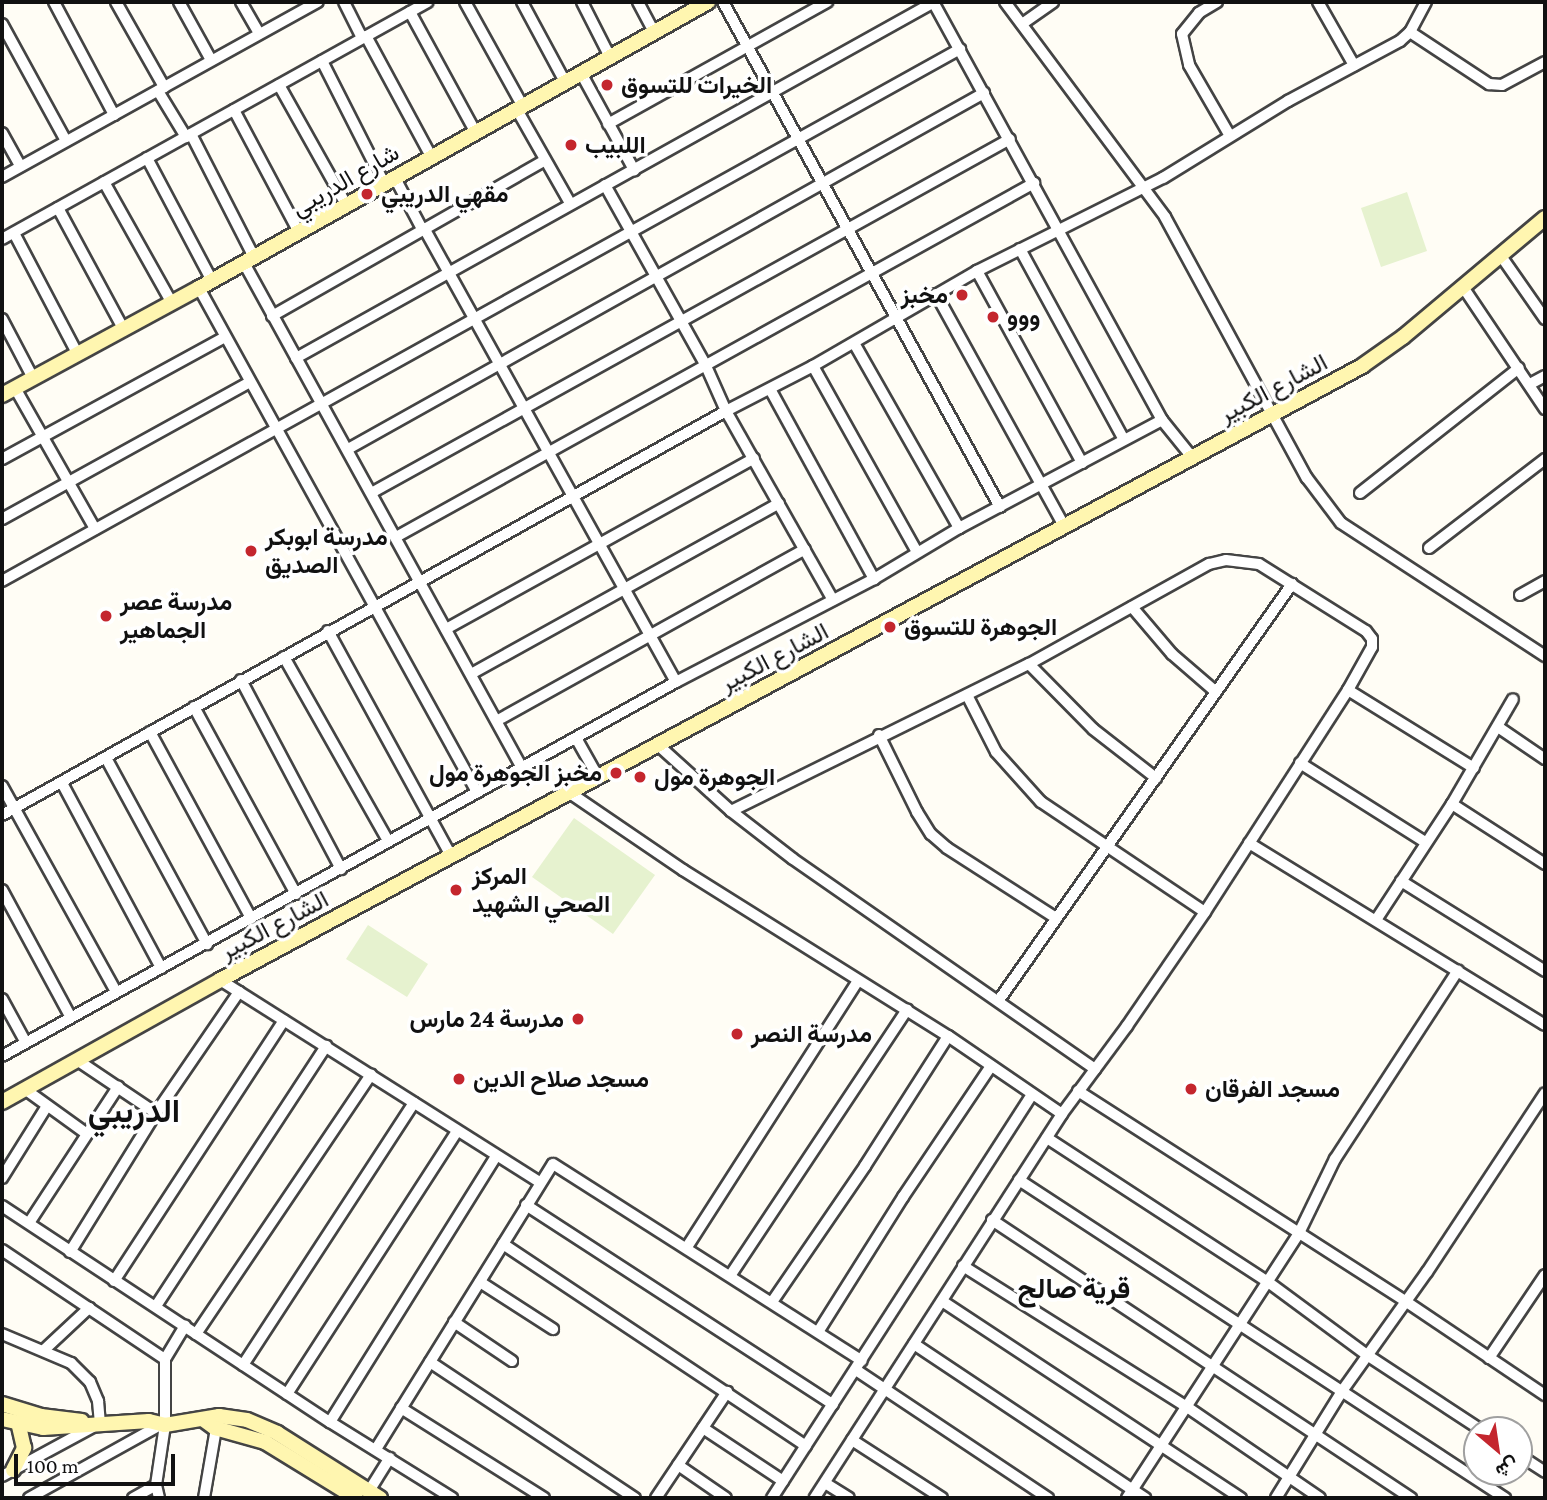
<!DOCTYPE html>
<meta charset="utf-8">
<style>
body{margin:0}
#map{position:relative;width:1547px;height:1500px;overflow:hidden;background:#fffdf5;font-family:"Crimson Pro",Vazirmatn,serif}
div>[style]{position:absolute}
[style*='--x']{left:calc(var(--x)*1px);top:calc(var(--y)*1px);width:calc(var(--w)*1px);rotate:calc(var(--a)*1deg)}
.pitch>*{inset:0;background:#e6f2cf}
.roads{filter:drop-shadow(2px 0 #444) drop-shadow(-2px 0 #444) drop-shadow(0 2px #444) drop-shadow(0 -2px #444)}
.street>*{height:10px;margin:-5px;padding:0 5px;transform-origin:5px;border-radius:5px;background:#fff}
.secondary>*{height:14px;margin:-7px;padding:0 7px;transform-origin:7px;border-radius:7px;background:#fff6b0}
.dots>*{width:19px;height:19px;translate:-50% -50%;box-sizing:border-box;border:4px solid #fff;border-radius:50%}
span{translate:-50% -50%;white-space:nowrap;text-align:center;line-height:1.15;-webkit-text-stroke:7px #fff;paint-order:stroke}
.poi-label{font-size:24px;color:#111;font-weight:700}
.left{translate:0 -50%;text-align:left}
.right{translate:-100% -50%;text-align:right}
.street-label{font-size:24px;color:#111}
.quarter-label{font-size:28px;color:#111;font-weight:700}
.district-label{font-size:32px;color:#111;font-weight:700}
.frame{position:absolute;inset:0;border:4px solid #111;pointer-events:none}
.north{position:absolute;left:1463px;top:1416px;width:70px;height:70px;box-sizing:border-box;background:#fff;border:2px solid #a0a0a0;border-radius:50%;rotate:151deg;font-size:19px;font-weight:700;line-height:28px;text-align:center;color:#111}
.north::after{content:'';display:block;margin:auto;width:24px;height:32px;background:#c4262e;clip-path:polygon(50% 0,100% 100%,50% 72%,0 100%)}
.scale{position:absolute;left:14px;top:1454px;width:161px;height:32px;box-sizing:border-box;border:4px solid #111;border-top:0;padding-left:9px;font-size:21px;line-height:24px;white-space:nowrap;color:#111;-webkit-text-stroke:5px #fff;paint-order:stroke}
</style>
<div id="map">
<div class="pitch">
<i style="clip-path:polygon(1407px 192px,1427px 251px,1381px 267px,1361px 208px)"></i>
<i style="clip-path:polygon(574px 818px,655px 875px,613px 934px,532px 877px)"></i>
<i style="clip-path:polygon(368px 925px,428px 964px,407px 997px,346px 959px)"></i>
</div>
<div class="roads">
<div class="street">
<i style="--x:54;--y:2;--w:128;--a:62"></i>
<i style="--x:116;--y:2;--w:98;--a:60.5"></i>
<i style="--x:179;--y:2;--w:66;--a:61.1"></i>
<i style="--x:241;--y:2;--w:36;--a:60"></i>
<i style="--x:344;--y:2;--w:40;--a:63.4"></i>
<i style="--x:465;--y:2;--w:118;--a:61"></i>
<i style="--x:522;--y:2;--w:91;--a:61.7"></i>
<i style="--x:582;--y:2;--w:62;--a:63"></i>
<i style="--x:638;--y:2;--w:34;--a:62"></i>
<i style="--x:723;--y:2;--w:576;--a:61.25"></i>
<i style="--x:1005;--y:2;--w:268;--a:53.3"></i>
<i style="--x:1165;--y:217;--w:297;--a:61.5"></i>
<i style="--x:1307;--y:478;--w:56;--a:52.9"></i>
<i style="--x:1341;--y:523;--w:244;--a:33.1"></i>
<i style="--x:1217;--y:2;--w:21;--a:149"></i>
<i style="--x:1199;--y:13;--w:27;--a:129"></i>
<i style="--x:1182;--y:34;--w:32;--a:77"></i>
<i style="--x:1189;--y:65;--w:82;--a:60"></i>
<i style="--x:1318;--y:2;--w:73;--a:60.3"></i>
<i style="--x:410;--y:12;--w:136;--a:61.4"></i>
<i style="--x:2;--y:24;--w:133;--a:61.3"></i>
<i style="--x:1022;--y:24;--w:38;--a:-35"></i>
<i style="--x:1410;--y:32;--w:95;--a:33.4"></i>
<i style="--x:1489;--y:84;--w:13;--a:4"></i>
<i style="--x:1502;--y:85;--w:49;--a:-28.1"></i>
<i style="--x:366;--y:36;--w:136;--a:61.6"></i>
<i style="--x:322;--y:61;--w:139;--a:63.1"></i>
<i style="--x:581;--y:73;--w:111;--a:61.3"></i>
<i style="--x:279;--y:85;--w:139;--a:60.7"></i>
<i style="--x:158;--y:91;--w:54;--a:58.7"></i>
<i style="--x:516;--y:108;--w:109;--a:60.4"></i>
<i style="--x:234;--y:110;--w:138;--a:62"></i>
<i style="--x:608;--y:124;--w:251;--a:-29.1"></i>
<i style="--x:2;--y:133;--w:38;--a:61"></i>
<i style="--x:191;--y:134;--w:138;--a:62.9"></i>
<i style="--x:147;--y:158;--w:139;--a:62.1"></i>
<i style="--x:2;--y:177;--w:361;--a:-29"></i>
<i style="--x:395;--y:178;--w:58;--a:62.1"></i>
<i style="--x:104;--y:182;--w:139;--a:60.7"></i>
<i style="--x:605;--y:185;--w:207;--a:60.8"></i>
<i style="--x:706;--y:366;--w:49;--a:66"></i>
<i style="--x:726;--y:411;--w:217;--a:60.5"></i>
<i style="--x:58;--y:208;--w:139;--a:61.6"></i>
<i style="--x:424;--y:228;--w:519;--a:60.97"></i>
<i style="--x:14;--y:233;--w:138;--a:62.3"></i>
<i style="--x:2;--y:239;--w:487;--a:-29.1"></i>
<i style="--x:1020;--y:249;--w:217;--a:61.4"></i>
<i style="--x:1501;--y:256;--w:77;--a:55.1"></i>
<i style="--x:244;--y:263;--w:576;--a:61.17"></i>
<i style="--x:977;--y:271;--w:219;--a:61.3"></i>
<i style="--x:1463;--y:287;--w:147;--a:56.1"></i>
<i style="--x:199;--y:288;--w:576;--a:61.12"></i>
<i style="--x:936;--y:294;--w:265;--a:61.1"></i>
<i style="--x:272;--y:316;--w:314;--a:-29.7"></i>
<i style="--x:2;--y:319;--w:67;--a:62.3"></i>
<i style="--x:854;--y:343;--w:213;--a:60.4"></i>
<i style="--x:296;--y:358;--w:731;--a:-29.16"></i>
<i style="--x:813;--y:366;--w:213;--a:60.8"></i>
<i style="--x:1530;--y:384;--w:17;--a:-28"></i>
<i style="--x:15;--y:388;--w:162;--a:60.4"></i>
<i style="--x:770;--y:389;--w:217;--a:61.3"></i>
<i style="--x:1162;--y:420;--w:48;--a:51"></i>
<i style="--x:348;--y:449;--w:729;--a:-29.24"></i>
<i style="--x:2;--y:459;--w:254;--a:-28.7"></i>
<i style="--x:373;--y:492;--w:728;--a:-28.99"></i>
<i style="--x:1360;--y:493;--w:202;--a:-38.2"></i>
<i style="--x:2;--y:519;--w:283;--a:-28.9"></i>
<i style="--x:396;--y:537;--w:730;--a:-29.02"></i>
<i style="--x:1429;--y:548;--w:146;--a:-37.5"></i>
<i style="--x:2;--y:581;--w:1096;--a:-29.04"></i>
<i style="--x:1520;--y:595;--w:29;--a:-29"></i>
<i style="--x:1132;--y:607;--w:62;--a:49.6"></i>
<i style="--x:1172;--y:654;--w:58;--a:40.8"></i>
<i style="--x:446;--y:629;--w:352;--a:-29"></i>
<i style="--x:328;--y:631;--w:256;--a:61.3"></i>
<i style="--x:284;--y:657;--w:211;--a:60.5"></i>
<i style="--x:1029;--y:664;--w:91;--a:45.4"></i>
<i style="--x:1093;--y:729;--w:80;--a:37.9"></i>
<i style="--x:471;--y:674;--w:352;--a:-29"></i>
<i style="--x:241;--y:680;--w:214;--a:62.1"></i>
<i style="--x:1348;--y:690;--w:148;--a:31.8"></i>
<i style="--x:967;--y:695;--w:64;--a:63"></i>
<i style="--x:996;--y:752;--w:67;--a:48"></i>
<i style="--x:1041;--y:802;--w:197;--a:33.9"></i>
<i style="--x:194;--y:707;--w:213;--a:61.4"></i>
<i style="--x:498;--y:720;--w:351;--a:-29.1"></i>
<i style="--x:1498;--y:727;--w:57;--a:34.2"></i>
<i style="--x:150;--y:732;--w:212;--a:61.5"></i>
<i style="--x:879;--y:735;--w:86;--a:63.7"></i>
<i style="--x:917;--y:812;--w:26;--a:58"></i>
<i style="--x:931;--y:834;--w:21;--a:41"></i>
<i style="--x:947;--y:848;--w:130;--a:32.7"></i>
<i style="--x:576;--y:738;--w:45;--a:60.6"></i>
<i style="--x:658;--y:745;--w:98;--a:42.1"></i>
<i style="--x:731;--y:811;--w:78;--a:37.7"></i>
<i style="--x:793;--y:859;--w:368;--a:34.8"></i>
<i style="--x:106;--y:758;--w:212;--a:61.5"></i>
<i style="--x:1300;--y:763;--w:148;--a:32.3"></i>
<i style="--x:62;--y:783;--w:210;--a:61.8"></i>
<i style="--x:2;--y:786;--w:235;--a:61"></i>
<i style="--x:570;--y:793;--w:137;--a:34.3"></i>
<i style="--x:683;--y:870;--w:313;--a:32.1"></i>
<i style="--x:948;--y:1036;--w:138;--a:34.4"></i>
<i style="--x:1452;--y:804;--w:111;--a:32.8"></i>
<i style="--x:731;--y:811;--w:332;--a:-26.3"></i>
<i style="--x:1029;--y:664;--w:206;--a:-29.1"></i>
<i style="--x:1209;--y:564;--w:17;--a:-13"></i>
<i style="--x:1226;--y:560;--w:33;--a:7"></i>
<i style="--x:1259;--y:564;--w:126;--a:32.1"></i>
<i style="--x:1366;--y:631;--w:10;--a:53"></i>
<i style="--x:1372;--y:639;--w:8;--a:90"></i>
<i style="--x:1372;--y:647;--w:49;--a:119.2"></i>
<i style="--x:1348;--y:690;--w:264;--a:122.8"></i>
<i style="--x:1205;--y:912;--w:138;--a:124.4"></i>
<i style="--x:1127;--y:1026;--w:109;--a:126.5"></i>
<i style="--x:1062;--y:1114;--w:457;--a:122.8"></i>
<i style="--x:2;--y:815;--w:829;--a:-29.16"></i>
<i style="--x:726;--y:411;--w:98;--a:-27.3"></i>
<i style="--x:813;--y:366;--w:190;--a:-30.1"></i>
<i style="--x:977;--y:271;--w:208;--a:-26.6"></i>
<i style="--x:1163;--y:178;--w:147;--a:-31.6"></i>
<i style="--x:1288;--y:101;--w:127;--a:-28.2"></i>
<i style="--x:1400;--y:41;--w:13;--a:-42"></i>
<i style="--x:1410;--y:32;--w:34;--a:-62"></i>
<i style="--x:1249;--y:843;--w:347;--a:31.6"></i>
<i style="--x:1401;--y:881;--w:170;--a:32"></i>
<i style="--x:2;--y:890;--w:143;--a:61.6"></i>
<i style="--x:1376;--y:920;--w:139;--a:-56.8"></i>
<i style="--x:1452;--y:804;--w:121;--a:-59.8"></i>
<i style="--x:220;--y:980;--w:378;--a:32.3"></i>
<i style="--x:2;--y:999;--w:48;--a:61.3"></i>
<i style="--x:999;--y:1000;--w:509;--a:-54.84"></i>
<i style="--x:2;--y:1056;--w:771;--a:-29.03"></i>
<i style="--x:676;--y:682;--w:223;--a:-27.5"></i>
<i style="--x:874;--y:579;--w:99;--a:-31"></i>
<i style="--x:959;--y:528;--w:230;--a:-28"></i>
<i style="--x:1162;--y:420;--w:477;--a:-118.7"></i>
<i style="--x:77;--y:1060;--w:95;--a:33.9"></i>
<i style="--x:26;--y:1090;--w:75;--a:35.8"></i>
<i style="--x:1078;--y:1091;--w:389;--a:32.7"></i>
<i style="--x:1405;--y:1301;--w:169;--a:33.9"></i>
<i style="--x:1047;--y:1138;--w:264;--a:33.1"></i>
<i style="--x:1268;--y:1282;--w:123;--a:36.4"></i>
<i style="--x:1367;--y:1355;--w:136;--a:33.3"></i>
<i style="--x:2;--y:1178;--w:85;--a:-58"></i>
<i style="--x:1019;--y:1180;--w:581;--a:33.2"></i>
<i style="--x:526;--y:1205;--w:366;--a:33"></i>
<i style="--x:2;--y:1206;--w:393;--a:33.4"></i>
<i style="--x:330;--y:1422;--w:144;--a:31.9"></i>
<i style="--x:992;--y:1220;--w:503;--a:33.56"></i>
<i style="--x:29;--y:1223;--w:163;--a:-56.8"></i>
<i style="--x:503;--y:1244;--w:364;--a:33.7"></i>
<i style="--x:687;--y:1247;--w:316;--a:-57.3"></i>
<i style="--x:2;--y:1250;--w:196;--a:33.8"></i>
<i style="--x:165;--y:1359;--w:66;--a:90"></i>
<i style="--x:165;--y:1425;--w:61;--a:98.5"></i>
<i style="--x:156;--y:1485;--w:13;--a:77"></i>
<i style="--x:70;--y:1252;--w:163;--a:-58.3"></i>
<i style="--x:156;--y:1113;--w:147;--a:-55.6"></i>
<i style="--x:963;--y:1266;--w:265;--a:32.2"></i>
<i style="--x:1187;--y:1407;--w:161;--a:34.4"></i>
<i style="--x:730;--y:1276;--w:320;--a:-56.4"></i>
<i style="--x:114;--y:1281;--w:311;--a:-56.9"></i>
<i style="--x:480;--y:1282;--w:87;--a:32.8"></i>
<i style="--x:942;--y:1301;--w:358;--a:33.4"></i>
<i style="--x:772;--y:1302;--w:165;--a:-55.6"></i>
<i style="--x:865;--y:1166;--w:154;--a:-57.4"></i>
<i style="--x:156;--y:1306;--w:311;--a:-56.8"></i>
<i style="--x:454;--y:1322;--w:70;--a:33.9"></i>
<i style="--x:818;--y:1332;--w:160;--a:-57.8"></i>
<i style="--x:903;--y:1197;--w:158;--a:-56.1"></i>
<i style="--x:2;--y:1334;--w:75;--a:22.8"></i>
<i style="--x:71;--y:1363;--w:27;--a:45"></i>
<i style="--x:90;--y:1382;--w:21;--a:67"></i>
<i style="--x:98;--y:1401;--w:22;--a:85"></i>
<i style="--x:100;--y:1423;--w:111;--a:151.6"></i>
<i style="--x:196;--y:1334;--w:313;--a:-56"></i>
<i style="--x:914;--y:1344;--w:278;--a:33.7"></i>
<i style="--x:44;--y:1350;--w:62;--a:-43"></i>
<i style="--x:1489;--y:1358;--w:100;--a:-56"></i>
<i style="--x:165;--y:1359;--w:39;--a:-59"></i>
<i style="--x:430;--y:1362;--w:246;--a:33.6"></i>
<i style="--x:243;--y:1365;--w:313;--a:-56.9"></i>
<i style="--x:856;--y:1370;--w:231;--a:33.7"></i>
<i style="--x:287;--y:1394;--w:313;--a:-57.1"></i>
<i style="--x:401;--y:1408;--w:169;--a:32.2"></i>
<i style="--x:330;--y:1422;--w:314;--a:-58"></i>
<i style="--x:703;--y:1428;--w:96;--a:33.5"></i>
<i style="--x:852;--y:1440;--w:107;--a:32.8"></i>
<i style="--x:376;--y:1449;--w:335;--a:-58.2"></i>
<i style="--x:553;--y:1164;--w:366;--a:32.5"></i>
<i style="--x:1519;--y:1455;--w:31;--a:33"></i>
<i style="--x:678;--y:1465;--w:58;--a:34.5"></i>
<i style="--x:825;--y:1483;--w:28;--a:32"></i>
<i style="--x:369;--y:1491;--w:39;--a:-58"></i>
<i style="--x:29;--y:1498;--w:152;--a:-29.1"></i>
<i style="--x:133;--y:1498;--w:26;--a:-29"></i>
<i style="--x:204;--y:1498;--w:76;--a:-80.2"></i>
<i style="--x:656;--y:1498;--w:128;--a:-56.2"></i>
<i style="--x:772;--y:1498;--w:480;--a:-57.2"></i>
<i style="--x:1127;--y:1498;--w:316;--a:-57"></i>
<i style="--x:1299;--y:1233;--w:82;--a:-64.1"></i>
<i style="--x:1335;--y:1159;--w:225;--a:-56.9"></i>
<i style="--x:1276;--y:1498;--w:126;--a:-58.3"></i>
<i style="--x:1342;--y:1391;--w:146;--a:-54.5"></i>
<i style="--x:1427;--y:1272;--w:214;--a:-56.6"></i>
</div>
<div class="secondary">
<i style="--x:2;--y:395;--w:224;--a:-28.5"></i>
<i style="--x:199;--y:288;--w:584;--a:-29.33"></i>
<i style="--x:2;--y:1102;--w:250;--a:-29.2"></i>
<i style="--x:220;--y:980;--w:1297;--a:-28.26"></i>
<i style="--x:1362;--y:366;--w:50;--a:-35.3"></i>
<i style="--x:1403;--y:337;--w:185;--a:-40"></i>
<i style="--x:2;--y:1404;--w:41;--a:17.1"></i>
<i style="--x:41;--y:1416;--w:41;--a:7"></i>
<i style="--x:2;--y:1419;--w:42;--a:12.4"></i>
<i style="--x:43;--y:1428;--w:106;--a:-3.8"></i>
<i style="--x:149;--y:1421;--w:16;--a:14"></i>
<i style="--x:165;--y:1425;--w:55;--a:-9.5"></i>
<i style="--x:219;--y:1416;--w:28;--a:8"></i>
<i style="--x:247;--y:1420;--w:33;--a:23"></i>
<i style="--x:277;--y:1433;--w:122;--a:32.3"></i>
<i style="--x:204;--y:1420;--w:14;--a:36"></i>
<i style="--x:215;--y:1428;--w:52;--a:15.6"></i>
<i style="--x:265;--y:1442;--w:107;--a:31.6"></i>
<i style="--x:13;--y:1470;--w:25;--a:-63"></i>
<i style="--x:24;--y:1448;--w:26;--a:-103"></i>
</div>
</div>
<div class="dots">
<i style="left:607px;top:85px;background:#c4262e"></i>
<i style="left:571px;top:145px;background:#c4262e"></i>
<i style="left:367px;top:194px;background:#c4262e"></i>
<i style="left:962px;top:295px;background:#c4262e"></i>
<i style="left:993px;top:317px;background:#c4262e"></i>
<i style="left:251px;top:551px;background:#c4262e"></i>
<i style="left:106px;top:616px;background:#c4262e"></i>
<i style="left:890px;top:627px;background:#c4262e"></i>
<i style="left:616px;top:773px;background:#c4262e"></i>
<i style="left:640px;top:777px;background:#c4262e"></i>
<i style="left:456px;top:890px;background:#c4262e"></i>
<i style="left:578px;top:1019px;background:#c4262e"></i>
<i style="left:737px;top:1034px;background:#c4262e"></i>
<i style="left:459px;top:1079px;background:#c4262e"></i>
<i style="left:1191px;top:1089px;background:#c4262e"></i>
</div>
<div class="poi-label">
<span class="left" style="left:621px;top:85px">الخيرات للتسوق</span>
<span class="left" style="left:585px;top:145px">اللبيب</span>
<span class="left" style="left:381px;top:194px">مقهي الدريبي</span>
<span class="right" style="left:948px;top:295px">مخبز</span>
<span class="left" style="left:1007px;top:317px">ووو</span>
<span class="left" style="left:265px;top:551px">مدرسة ابوبكر<br>الصديق</span>
<span class="left" style="left:120px;top:616px">مدرسة عصر<br>الجماهير</span>
<span class="left" style="left:904px;top:627px">الجوهرة للتسوق</span>
<span class="right" style="left:602px;top:773px">مخبز الجوهرة مول</span>
<span class="left" style="left:654px;top:777px">الجوهرة مول</span>
<span class="left" style="left:472px;top:890px">المركز<br>الصحي الشهيد</span>
<span class="right" style="left:564px;top:1019px">مدرسة 24 مارس</span>
<span class="left" style="left:751px;top:1034px">مدرسة النصر</span>
<span class="left" style="left:473px;top:1079px">مسجد صلاح الدين</span>
<span class="left" style="left:1205px;top:1089px">مسجد الفرقان</span>
</div>
<div class="street-label">
<span style="left:345px;top:180px;rotate:-30deg">شارع الدريبي</span>
<span style="left:1273px;top:388px;rotate:-28deg">الشارع الكبير</span>
<span style="left:774px;top:657px;rotate:-28deg">الشارع الكبير</span>
<span style="left:274px;top:925px;rotate:-28deg">الشارع الكبير</span>
</div>
<div class="quarter-label">
<span style="left:1074px;top:1289px">قرية صالح</span>
</div>
<div class="district-label">
<span style="left:134px;top:1111px">الدريبي</span>
</div>
<div class="frame"></div>
<div class="north">ش</div>
<div class="scale">100 m</div>
</div>
